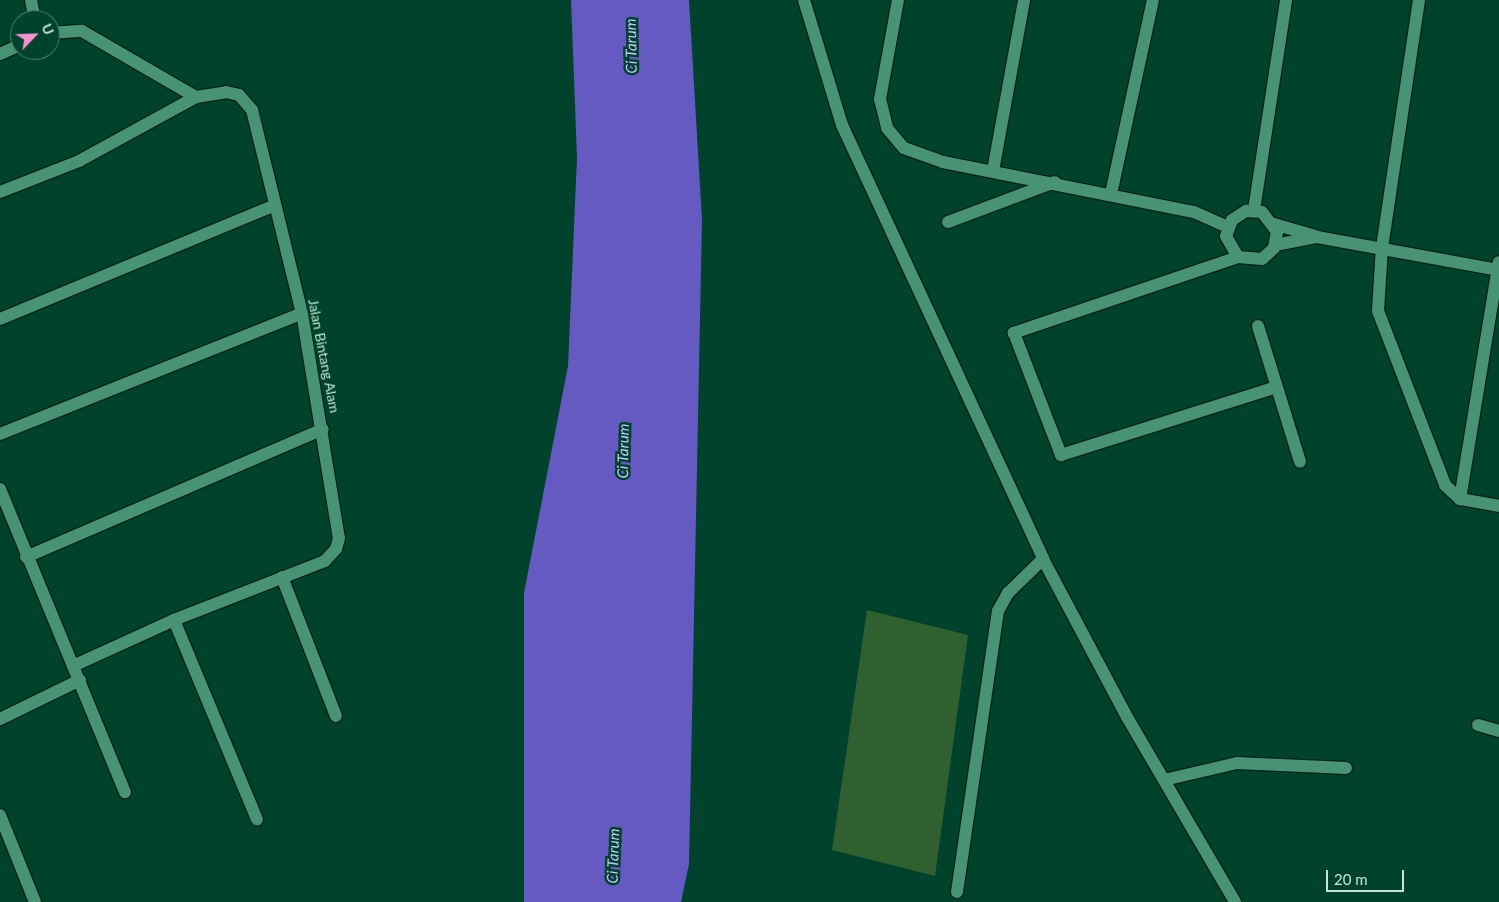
<!DOCTYPE html>
<style>
body{margin:0}
#map{position:relative;width:1499px;height:902px;overflow:hidden;background:#00422c;font-family:Lato,sans-serif}
div>[style]{position:absolute}
[style*='--x']{left:calc(var(--x)*1px);top:calc(var(--y)*1px);width:calc(var(--w)*1px);rotate:calc(var(--a)*1deg)}
.water>*{inset:0;background:#645ac2}
.building>*{inset:0;background:#305f30}
.roads{filter:drop-shadow(1px 0 #0b2319) drop-shadow(-1px 0 #0b2319) drop-shadow(0 1px #0b2319) drop-shadow(0 -1px #0b2319)}
.minor>*{height:12px;margin:-6px;padding:0 6px;transform-origin:6px;border-radius:6px;background:#479373}
span{translate:-50% -50%;white-space:nowrap;text-align:center;line-height:1.15;-webkit-text-stroke:5px #00422c;paint-order:stroke}
.street-label{font-size:14px;color:#c3e7d5}
.water-label{font-size:15px;color:#c7c8fe;font-style:italic}
.north{position:absolute;left:10px;top:10px;width:50px;height:50px;box-sizing:border-box;background:#00422c;border:1px solid #4e8470;border-radius:50%;rotate:66deg;font-size:14px;font-weight:700;line-height:20px;text-align:center;color:#c3e7d5}
.north::after{content:'';display:block;margin:auto;width:18px;height:22px;background:#f790ce;clip-path:polygon(50% 0,100% 100%,50% 72%,0 100%)}
.scale{position:absolute;left:1326px;top:870px;width:78px;height:22px;box-sizing:border-box;border:2px solid #c3e7d5;border-top:0;padding-left:6px;font-size:15px;line-height:18px;white-space:nowrap;color:#c3e7d5;-webkit-text-stroke:4px #00422c;paint-order:stroke}
</style>
<div id="map">
<div class="water">
<i style="clip-path:polygon(571px 0,689px 0,702px 220px,689px 864px,681px 902px,524px 902px,524px 593px,568px 366px,577px 158px)"></i>
</div>
<div class="building">
<i style="clip-path:polygon(867px 610px,968px 635px,935px 876px,832px 850px)"></i>
</div>
<div class="roads">
<div class="minor">
<i style="--x:31;--y:0;--w:20;--a:79"></i>
<i style="--x:804;--y:0;--w:131;--a:73.1"></i>
<i style="--x:842;--y:125;--w:478;--a:65.1"></i>
<i style="--x:1043;--y:559;--w:179;--a:62"></i>
<i style="--x:1127;--y:717;--w:214;--a:59.7"></i>
<i style="--x:898;--y:0;--w:101;--a:100.3"></i>
<i style="--x:880;--y:99;--w:30;--a:76"></i>
<i style="--x:887;--y:128;--w:26;--a:50"></i>
<i style="--x:904;--y:148;--w:41;--a:19.7"></i>
<i style="--x:943;--y:162;--w:256;--a:11.3"></i>
<i style="--x:1194;--y:212;--w:37;--a:24"></i>
<i style="--x:1419;--y:0;--w:250;--a:98.5"></i>
<i style="--x:1382;--y:247;--w:64;--a:93.6"></i>
<i style="--x:1378;--y:311;--w:186;--a:68.9"></i>
<i style="--x:1445;--y:485;--w:21;--a:43"></i>
<i style="--x:1460;--y:499;--w:40;--a:10"></i>
<i style="--x:50;--y:33;--w:32;--a:-4"></i>
<i style="--x:82;--y:31;--w:132;--a:30.1"></i>
<i style="--x:196;--y:97;--w:30;--a:-9"></i>
<i style="--x:226;--y:92;--w:13;--a:13"></i>
<i style="--x:239;--y:95;--w:20;--a:49"></i>
<i style="--x:252;--y:110;--w:209;--a:76.2"></i>
<i style="--x:302;--y:313;--w:228;--a:80.7"></i>
<i style="--x:339;--y:538;--w:11;--a:105"></i>
<i style="--x:336;--y:549;--w:16;--a:133"></i>
<i style="--x:325;--y:561;--w:162;--a:158.7"></i>
<i style="--x:174;--y:620;--w:111;--a:155.5"></i>
<i style="--x:0;--y:54;--w:22;--a:-24"></i>
<i style="--x:993;--y:171;--w:174;--a:-79.7"></i>
<i style="--x:0;--y:192;--w:85;--a:-21.4"></i>
<i style="--x:79;--y:161;--w:133;--a:-28.7"></i>
<i style="--x:1111;--y:194;--w:198;--a:-77.8"></i>
<i style="--x:1254;--y:210;--w:212;--a:-81.3"></i>
<i style="--x:948;--y:222;--w:114;--a:-20.5"></i>
<i style="--x:1274;--y:224;--w:43;--a:16.3"></i>
<i style="--x:1275;--y:245;--w:43;--a:-10.8"></i>
<i style="--x:1317;--y:237;--w:185;--a:10.3"></i>
<i style="--x:1238;--y:257;--w:24;--a:-120"></i>
<i style="--x:1226;--y:236;--w:17;--a:-69"></i>
<i style="--x:1232;--y:220;--w:17;--a:-33"></i>
<i style="--x:1246;--y:211;--w:16;--a:4"></i>
<i style="--x:1262;--y:212;--w:25;--a:53"></i>
<i style="--x:1277;--y:232;--w:16;--a:101"></i>
<i style="--x:1274;--y:248;--w:16;--a:137"></i>
<i style="--x:1262;--y:259;--w:24;--a:-175"></i>
<i style="--x:1238;--y:257;--w:237;--a:161.3"></i>
<i style="--x:1014;--y:333;--w:131;--a:68.9"></i>
<i style="--x:1061;--y:455;--w:226;--a:-17.5"></i>
<i style="--x:0;--y:319;--w:298;--a:-22.5"></i>
<i style="--x:1258;--y:326;--w:142;--a:72.8"></i>
<i style="--x:0;--y:434;--w:325;--a:-21.8"></i>
<i style="--x:0;--y:489;--w:328;--a:67.6"></i>
<i style="--x:1460;--y:499;--w:240;--a:-80.7"></i>
<i style="--x:26;--y:557;--w:323;--a:-23.3"></i>
<i style="--x:282;--y:577;--w:149;--a:68.8"></i>
<i style="--x:174;--y:620;--w:216;--a:67.4"></i>
<i style="--x:0;--y:719;--w:89;--a:-26"></i>
<i style="--x:1478;--y:725;--w:22;--a:16"></i>
<i style="--x:1164;--y:780;--w:75;--a:-13.1"></i>
<i style="--x:1237;--y:763;--w:109;--a:2.6"></i>
<i style="--x:0;--y:815;--w:94;--a:68.1"></i>
<i style="--x:957;--y:892;--w:284;--a:-81.7"></i>
<i style="--x:998;--y:611;--w:21;--a:-61"></i>
<i style="--x:1008;--y:593;--w:49;--a:-44.2"></i>
</div>
</div>
<div class="street-label">
<span style="left:324px;top:356px;rotate:79deg">Jalan Bintang Alam</span>
</div>
<div class="water-label">
<span style="left:631px;top:46px;rotate:-91deg">Ci Tarum</span>
<span style="left:623px;top:451px;rotate:-89deg">Ci Tarum</span>
<span style="left:613px;top:856px;rotate:-88deg">Ci Tarum</span>
</div>
<div class="north">U</div>
<div class="scale">20 m</div>
</div>
